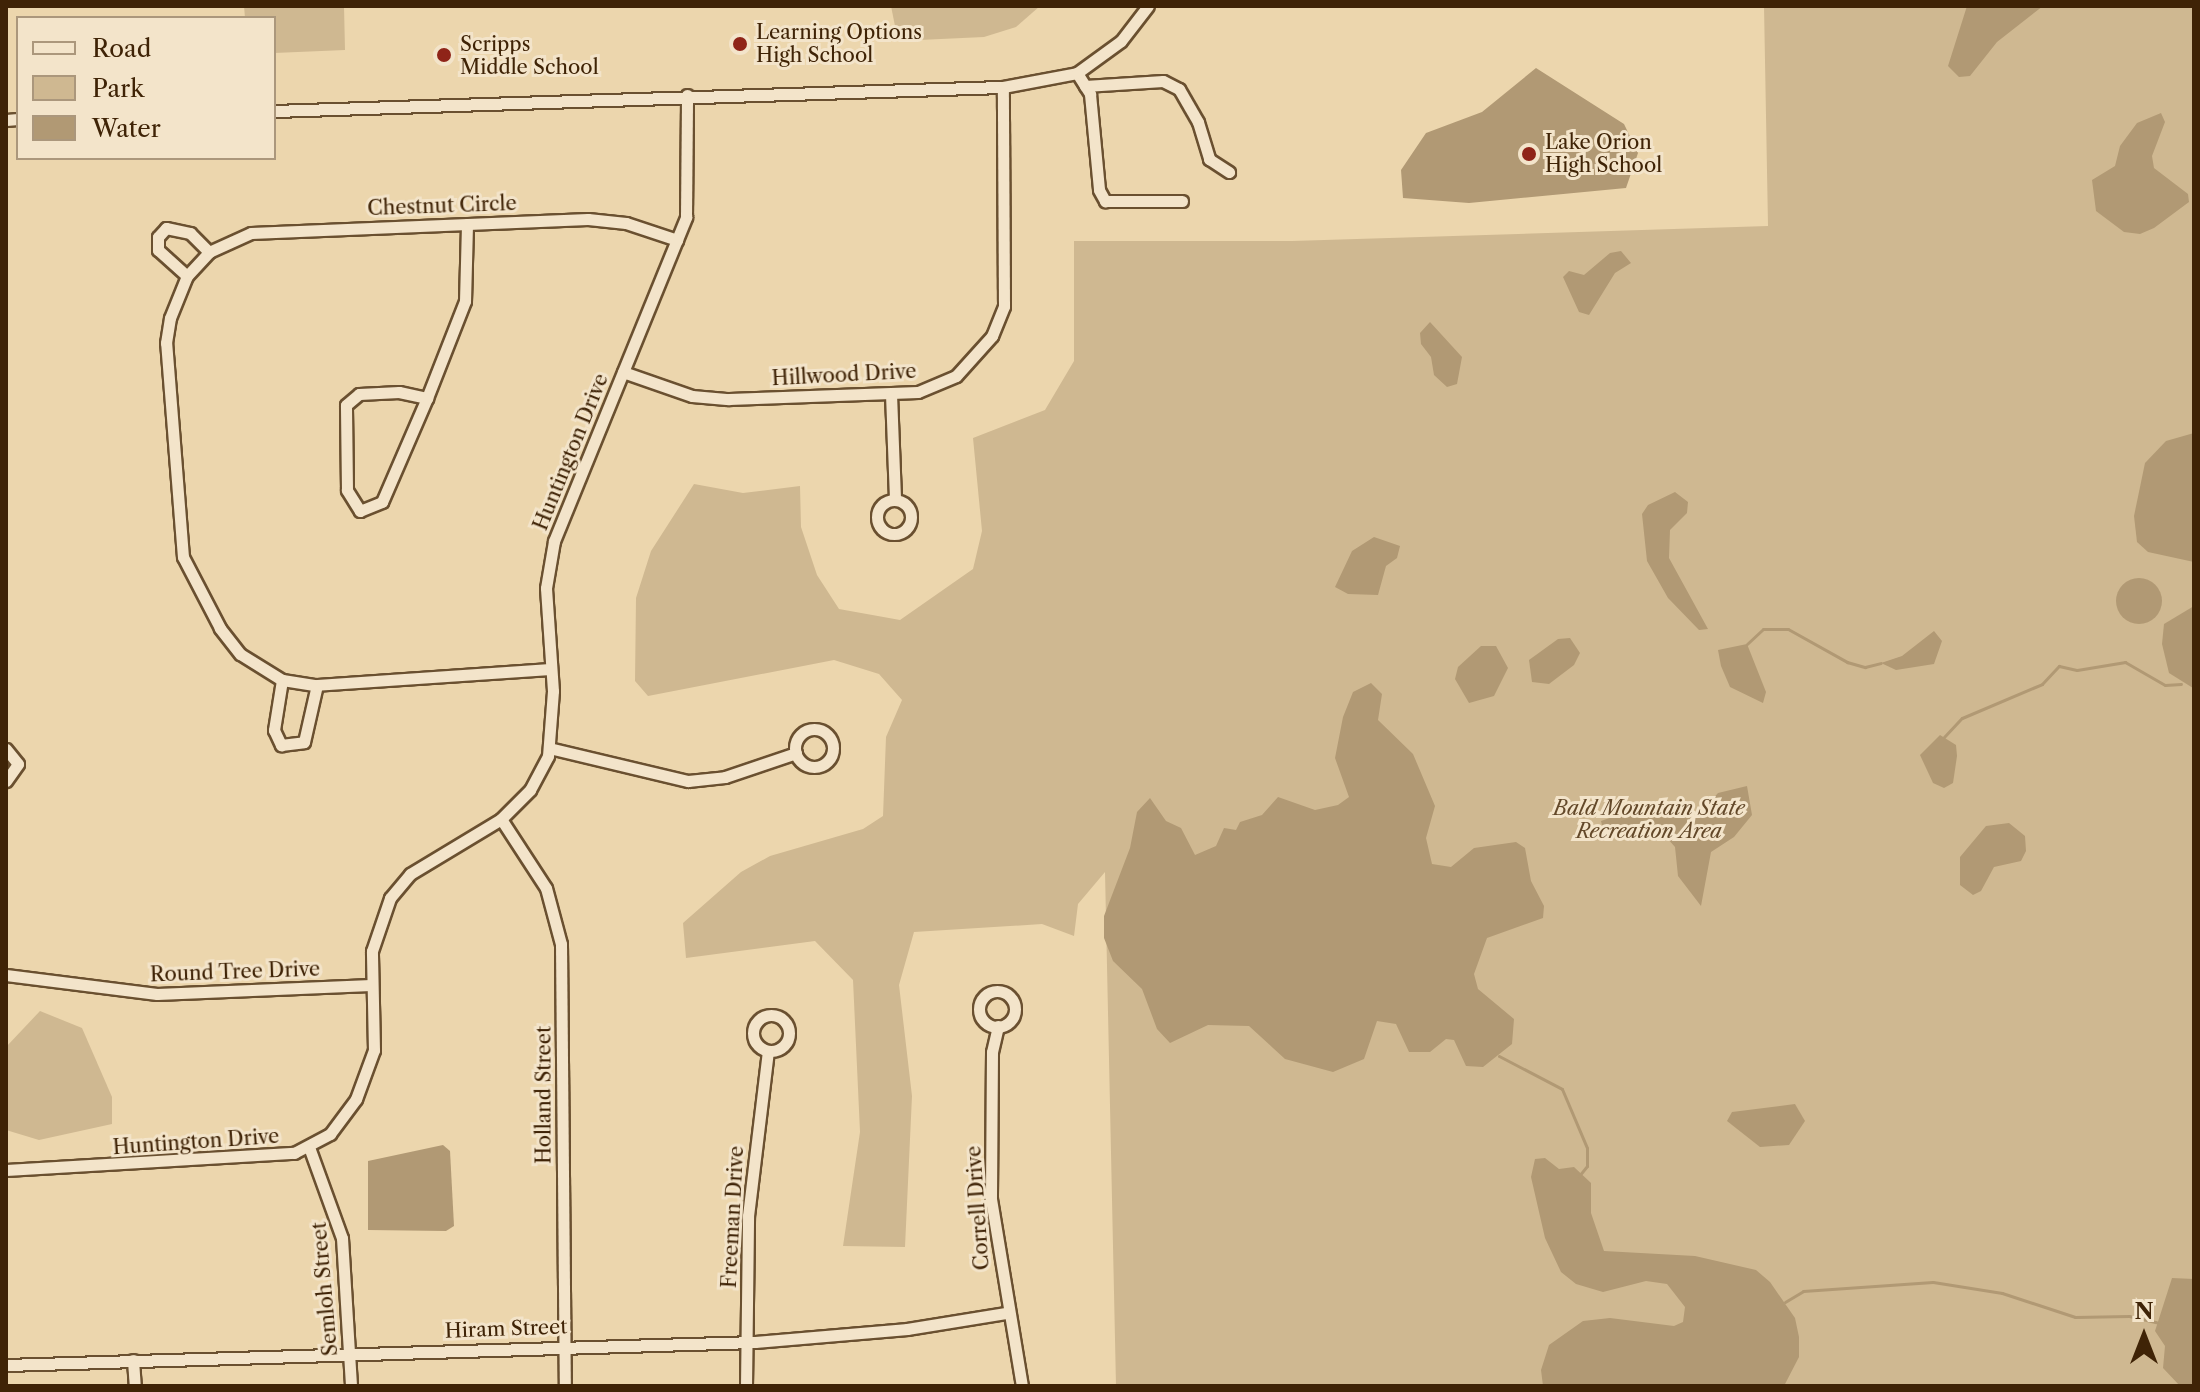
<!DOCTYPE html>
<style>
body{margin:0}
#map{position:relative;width:2200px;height:1392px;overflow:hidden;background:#ecd6ad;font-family:"Libre Caslon Text",serif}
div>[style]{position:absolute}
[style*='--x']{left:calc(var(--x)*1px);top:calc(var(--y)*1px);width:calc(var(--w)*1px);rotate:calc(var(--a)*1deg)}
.green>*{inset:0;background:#cfb891}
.water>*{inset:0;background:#b19974}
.round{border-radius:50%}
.stream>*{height:3px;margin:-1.5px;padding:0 1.5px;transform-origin:1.5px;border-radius:1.5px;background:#b19974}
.roads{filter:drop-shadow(2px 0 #6a5030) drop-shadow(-2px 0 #6a5030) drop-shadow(0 2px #6a5030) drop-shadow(0 -2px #6a5030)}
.street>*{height:11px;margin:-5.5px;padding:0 5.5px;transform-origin:5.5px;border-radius:5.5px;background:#f3e4ca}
.street>.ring{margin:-5.5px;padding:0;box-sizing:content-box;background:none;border:11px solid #f3e4ca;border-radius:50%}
.dots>*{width:22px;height:22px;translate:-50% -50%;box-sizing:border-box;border:4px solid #f3e4ca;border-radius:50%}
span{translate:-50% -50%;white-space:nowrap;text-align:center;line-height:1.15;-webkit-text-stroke:6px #f3e4ca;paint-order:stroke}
.poi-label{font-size:20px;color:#3f2306}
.left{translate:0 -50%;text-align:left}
.street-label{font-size:20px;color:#3f2306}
.park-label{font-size:20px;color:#634829;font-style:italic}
.frame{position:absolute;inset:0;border:8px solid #3f2306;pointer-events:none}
.legend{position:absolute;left:16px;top:16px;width:260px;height:144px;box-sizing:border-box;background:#f3e4ca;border:2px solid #ab977c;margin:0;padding:10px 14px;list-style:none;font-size:24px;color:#3f2306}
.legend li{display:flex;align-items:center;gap:16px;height:40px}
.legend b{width:40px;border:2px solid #ab977c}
.north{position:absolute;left:2104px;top:1296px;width:80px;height:80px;-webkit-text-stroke:6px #f3e4ca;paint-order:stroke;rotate:0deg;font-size:22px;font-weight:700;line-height:32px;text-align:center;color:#3f2306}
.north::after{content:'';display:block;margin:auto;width:28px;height:36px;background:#3f2306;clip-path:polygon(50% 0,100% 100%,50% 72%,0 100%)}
</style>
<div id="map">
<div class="green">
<i style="clip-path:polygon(244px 6px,344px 6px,345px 50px,274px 53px,274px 18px,245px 18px)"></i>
<i style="clip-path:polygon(891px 6px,1040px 6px,1016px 27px,984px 37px,898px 41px)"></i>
<i style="clip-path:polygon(1764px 6px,2194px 6px,2194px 1386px,1116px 1386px,1105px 872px,1078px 904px,1074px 936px,1042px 924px,914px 932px,899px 985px,912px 1096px,905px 1247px,843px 1246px,860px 1132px,853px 980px,815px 941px,686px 958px,683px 923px,741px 872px,770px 856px,863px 829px,883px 816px,886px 737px,902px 700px,879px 674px,834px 660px,648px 696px,635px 681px,636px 598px,651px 551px,694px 484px,743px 493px,800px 486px,801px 527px,817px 575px,839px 609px,900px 620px,973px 569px,982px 531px,973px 438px,1045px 410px,1074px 361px,1074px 241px,1292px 241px,1768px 226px)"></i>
<i style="clip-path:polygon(40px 1011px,82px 1028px,112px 1097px,112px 1124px,39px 1140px,6px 1130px,6px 1047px)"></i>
</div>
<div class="water">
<i style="clip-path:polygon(1967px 6px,2043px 6px,1997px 42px,1970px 76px,1959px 77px,1948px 66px)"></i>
<i style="clip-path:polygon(1536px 68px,1624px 124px,1638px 153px,1626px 188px,1469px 203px,1403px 198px,1401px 170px,1426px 133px,1482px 112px)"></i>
<i style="clip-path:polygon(2161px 113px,2165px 122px,2152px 156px,2154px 168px,2188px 194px,2189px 202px,2154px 228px,2140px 234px,2124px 232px,2096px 211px,2092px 180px,2115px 166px,2120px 146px,2137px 123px)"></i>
<i style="clip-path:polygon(1621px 251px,1631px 263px,1615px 273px,1589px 315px,1579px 312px,1563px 277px,1569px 271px,1584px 275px,1610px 253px)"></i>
<i style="clip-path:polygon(1430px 322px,1462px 357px,1457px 384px,1447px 387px,1434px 375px,1431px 357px,1421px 344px,1420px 333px)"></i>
<i style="clip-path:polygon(2194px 433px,2194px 562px,2148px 552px,2137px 542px,2134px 516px,2145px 463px,2166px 441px)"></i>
<i style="clip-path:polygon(1675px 492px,1688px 502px,1687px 513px,1670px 530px,1669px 558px,1708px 629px,1699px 630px,1668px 598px,1647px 561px,1642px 514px,1648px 505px)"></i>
<i style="clip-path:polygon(1374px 537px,1400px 546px,1397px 558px,1386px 566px,1378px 595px,1348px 594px,1335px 587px,1352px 551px)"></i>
<i class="round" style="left:2116px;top:578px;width:46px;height:46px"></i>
<i style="clip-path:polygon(2194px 606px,2194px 687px,2193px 688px,2169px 673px,2162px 644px,2164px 624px)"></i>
<i style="clip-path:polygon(1934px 631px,1942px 641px,1934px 664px,1896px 670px,1881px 663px,1902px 656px)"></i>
<i style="clip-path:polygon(1570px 638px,1580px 653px,1574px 665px,1549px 684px,1532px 682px,1529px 660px,1558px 639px)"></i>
<i style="clip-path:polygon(1747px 644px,1766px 692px,1763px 703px,1730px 687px,1721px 666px,1718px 650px)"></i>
<i style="clip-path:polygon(1481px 646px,1496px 646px,1508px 668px,1494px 696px,1469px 703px,1455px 679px,1458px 667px)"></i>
<i style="clip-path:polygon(1371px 683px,1382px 694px,1378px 720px,1413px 754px,1435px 806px,1426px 838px,1432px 864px,1451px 867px,1474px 848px,1516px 842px,1525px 848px,1531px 881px,1544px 906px,1543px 918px,1487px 938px,1474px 974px,1478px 989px,1514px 1019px,1512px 1044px,1483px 1067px,1466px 1066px,1454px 1040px,1446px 1039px,1430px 1052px,1409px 1052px,1396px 1024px,1377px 1021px,1364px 1059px,1333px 1072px,1285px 1059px,1249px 1026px,1208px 1025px,1170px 1043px,1157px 1029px,1142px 989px,1113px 961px,1104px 938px,1104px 916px,1130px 848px,1137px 812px,1150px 798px,1166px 821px,1181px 828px,1195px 855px,1216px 846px,1224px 828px,1236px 830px,1240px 822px,1262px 815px,1278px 797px,1315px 810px,1338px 805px,1349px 797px,1335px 758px,1343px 717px,1353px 692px)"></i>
<i style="clip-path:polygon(1940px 735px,1956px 745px,1957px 756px,1953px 783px,1944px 788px,1933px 783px,1920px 755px)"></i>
<i style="clip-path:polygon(1747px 786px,1752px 815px,1734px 837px,1711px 852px,1701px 906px,1678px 876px,1675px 847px,1667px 838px,1658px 831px,1629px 836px,1603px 829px,1601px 821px,1618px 815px,1657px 817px,1703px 810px,1718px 793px)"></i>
<i style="clip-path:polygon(2009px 823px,2025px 836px,2026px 851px,2021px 861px,1994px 867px,1981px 891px,1973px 895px,1960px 885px,1960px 857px,1986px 826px)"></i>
<i style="clip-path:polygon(1795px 1104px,1805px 1121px,1789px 1145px,1760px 1147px,1727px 1121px,1732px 1112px)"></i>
<i style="clip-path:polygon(443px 1145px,450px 1151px,454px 1226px,446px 1231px,368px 1230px,368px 1161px)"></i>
<i style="clip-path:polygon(1545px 1158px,1559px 1169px,1574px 1167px,1591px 1183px,1591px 1213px,1604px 1251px,1695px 1256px,1756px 1270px,1770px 1282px,1795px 1318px,1799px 1337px,1799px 1357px,1784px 1386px,1543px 1386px,1541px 1370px,1549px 1345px,1583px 1321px,1610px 1318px,1674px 1326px,1683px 1322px,1685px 1307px,1667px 1284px,1646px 1281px,1603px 1292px,1576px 1284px,1561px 1272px,1545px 1238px,1531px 1177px,1535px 1159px)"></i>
<i style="clip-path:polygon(2172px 1278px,2194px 1279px,2194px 1384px,2187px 1386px,2180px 1386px,2163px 1368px,2165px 1346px,2155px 1331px)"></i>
</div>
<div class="stream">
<i style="--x:1747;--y:644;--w:22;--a:-43"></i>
<i style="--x:1763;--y:629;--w:25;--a:0"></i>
<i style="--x:1788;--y:629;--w:68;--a:29.2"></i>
<i style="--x:1847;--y:662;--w:19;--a:16"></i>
<i style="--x:1865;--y:667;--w:16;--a:-14"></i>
<i style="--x:1944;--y:737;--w:26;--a:-47"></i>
<i style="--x:1962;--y:718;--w:87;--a:-23"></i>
<i style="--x:2042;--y:684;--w:25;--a:-47"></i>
<i style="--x:2059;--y:666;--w:18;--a:13"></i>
<i style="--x:2077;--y:670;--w:49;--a:-9.5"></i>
<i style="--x:2125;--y:662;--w:46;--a:29.9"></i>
<i style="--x:2165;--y:685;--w:16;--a:-4"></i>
<i style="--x:1499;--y:1056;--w:71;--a:27.6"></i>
<i style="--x:1562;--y:1089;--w:64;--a:67"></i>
<i style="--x:1587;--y:1148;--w:18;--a:90"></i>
<i style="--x:1587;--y:1166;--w:13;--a:129"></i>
<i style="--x:1785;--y:1302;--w:21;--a:-31"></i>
<i style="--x:1803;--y:1291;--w:130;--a:-4"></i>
<i style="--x:1933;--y:1282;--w:70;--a:9.1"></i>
<i style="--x:2002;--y:1293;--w:77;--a:18.2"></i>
<i style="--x:2075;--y:1317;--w:54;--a:-1.1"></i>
<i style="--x:2129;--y:1316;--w:28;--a:13"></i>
</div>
<div class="roads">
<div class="street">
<i style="--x:1077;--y:73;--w:25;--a:58"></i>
<i style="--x:1090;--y:94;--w:96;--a:84.6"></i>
<i style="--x:1099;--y:190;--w:13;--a:61"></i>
<i style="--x:1105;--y:201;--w:77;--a:0"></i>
<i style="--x:1085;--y:86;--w:78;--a:-3.7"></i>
<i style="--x:1163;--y:81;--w:18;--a:27"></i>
<i style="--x:1179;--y:89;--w:38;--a:60"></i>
<i style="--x:1198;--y:122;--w:39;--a:73"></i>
<i style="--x:1209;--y:159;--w:24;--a:33"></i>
<i style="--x:274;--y:111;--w:729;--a:-1.89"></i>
<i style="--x:1003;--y:87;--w:75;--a:-10.7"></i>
<i style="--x:1077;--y:73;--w:54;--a:-36"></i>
<i style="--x:1121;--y:41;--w:44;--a:-52.4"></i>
<i style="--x:6;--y:120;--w:12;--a:-5"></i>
<i style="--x:187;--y:276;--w:39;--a:-138"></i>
<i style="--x:158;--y:250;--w:13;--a:-90"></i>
<i style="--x:158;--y:237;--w:12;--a:-48"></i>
<i style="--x:166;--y:228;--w:25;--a:12"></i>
<i style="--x:190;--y:233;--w:27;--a:45"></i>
<i style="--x:623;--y:372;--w:73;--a:19.2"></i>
<i style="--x:692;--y:396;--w:37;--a:5"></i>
<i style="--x:729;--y:399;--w:189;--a:-2.1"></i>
<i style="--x:918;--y:392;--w:41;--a:-22.8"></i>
<i style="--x:956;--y:376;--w:54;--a:-48"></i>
<i style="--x:992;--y:336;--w:32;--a:-68"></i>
<i style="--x:1004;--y:306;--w:219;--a:-90.3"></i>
<i style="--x:891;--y:394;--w:105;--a:87.8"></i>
<i style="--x:427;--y:398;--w:113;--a:113.4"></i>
<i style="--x:382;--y:502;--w:24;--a:158"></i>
<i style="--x:360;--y:511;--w:25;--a:-122"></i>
<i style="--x:347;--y:490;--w:85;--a:-90.7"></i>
<i style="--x:346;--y:405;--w:17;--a:-40"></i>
<i style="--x:359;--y:394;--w:40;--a:-2.9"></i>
<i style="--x:399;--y:392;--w:29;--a:12"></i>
<i style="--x:427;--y:398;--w:104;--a:-68.6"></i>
<i style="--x:465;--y:301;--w:77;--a:-88.5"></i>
<i class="ring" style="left:877px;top:500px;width:23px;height:23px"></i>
<i style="--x:550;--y:669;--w:237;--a:176.1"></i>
<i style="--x:314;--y:685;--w:32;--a:-171"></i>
<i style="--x:282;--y:680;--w:49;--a:-148.2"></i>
<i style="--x:240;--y:654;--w:33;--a:-128"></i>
<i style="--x:220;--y:628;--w:80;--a:-117.5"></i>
<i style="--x:183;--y:557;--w:215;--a:-94.5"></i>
<i style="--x:166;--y:343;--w:25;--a:-81"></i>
<i style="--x:170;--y:318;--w:45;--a:-68"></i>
<i style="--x:187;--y:276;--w:33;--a:-47"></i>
<i style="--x:209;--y:252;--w:46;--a:-24.3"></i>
<i style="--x:251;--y:233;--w:337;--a:-2.4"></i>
<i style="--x:588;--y:219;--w:38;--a:6"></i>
<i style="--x:626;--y:223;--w:54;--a:18.4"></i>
<i style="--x:282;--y:680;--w:51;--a:99.1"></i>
<i style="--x:274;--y:730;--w:17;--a:65"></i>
<i style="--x:281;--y:745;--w:23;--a:-7"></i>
<i style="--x:304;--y:742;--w:58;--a:-77.2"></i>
<i class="ring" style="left:795px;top:729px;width:27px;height:27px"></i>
<i style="--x:549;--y:748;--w:143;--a:13.4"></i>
<i style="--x:688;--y:781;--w:37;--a:-6"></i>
<i style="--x:725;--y:777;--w:75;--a:-18.7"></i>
<i style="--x:6;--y:749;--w:19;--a:51"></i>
<i style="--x:18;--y:764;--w:21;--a:125"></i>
<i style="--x:501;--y:819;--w:82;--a:56.9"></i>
<i style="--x:546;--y:888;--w:58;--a:75"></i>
<i style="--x:561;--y:944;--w:442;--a:89.5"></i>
<i style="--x:6;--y:975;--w:152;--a:7.2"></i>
<i style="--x:157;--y:994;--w:214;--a:-2.4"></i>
<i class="ring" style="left:979px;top:991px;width:25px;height:25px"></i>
<i class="ring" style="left:753px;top:1015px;width:25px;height:25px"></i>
<i style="--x:998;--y:1026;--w:27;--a:103"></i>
<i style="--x:992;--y:1052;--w:147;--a:90.4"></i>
<i style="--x:991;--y:1199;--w:190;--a:80.6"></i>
<i style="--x:309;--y:1147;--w:97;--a:70.1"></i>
<i style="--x:342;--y:1238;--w:148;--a:86.5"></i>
<i style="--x:6;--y:1170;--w:289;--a:-3.4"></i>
<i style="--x:294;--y:1153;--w:41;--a:-27.8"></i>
<i style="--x:330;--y:1134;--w:44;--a:-53.4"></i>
<i style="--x:356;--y:1099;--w:52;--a:-69.8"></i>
<i style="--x:374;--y:1050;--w:99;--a:-91.2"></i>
<i style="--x:372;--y:951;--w:56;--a:-71.2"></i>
<i style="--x:390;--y:898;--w:31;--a:-50"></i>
<i style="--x:410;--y:874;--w:106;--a:-31.1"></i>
<i style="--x:501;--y:819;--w:41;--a:-45"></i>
<i style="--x:530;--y:790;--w:38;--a:-62"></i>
<i style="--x:548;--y:756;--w:65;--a:-85.6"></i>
<i style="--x:553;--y:691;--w:103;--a:-93.9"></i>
<i style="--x:546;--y:588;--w:48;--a:-80.3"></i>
<i style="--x:554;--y:541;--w:350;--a:-67.8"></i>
<i style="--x:686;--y:217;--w:122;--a:-89.5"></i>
<i style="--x:133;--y:1360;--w:26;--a:86"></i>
<i style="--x:6;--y:1365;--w:749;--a:-1.76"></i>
<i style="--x:755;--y:1342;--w:153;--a:-4.9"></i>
<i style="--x:907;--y:1329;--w:100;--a:-9.2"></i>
<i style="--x:746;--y:1386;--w:170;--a:-89.3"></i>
<i style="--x:748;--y:1216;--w:166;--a:-83.1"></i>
</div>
</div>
<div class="dots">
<i style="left:740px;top:44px;background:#8f2418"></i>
<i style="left:444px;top:55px;background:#8f2418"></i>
<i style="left:1529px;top:154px;background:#8f2418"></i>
</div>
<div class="poi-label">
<span class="left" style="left:756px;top:44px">Learning Options<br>High School</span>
<span class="left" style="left:460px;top:56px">Scripps<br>Middle School</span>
<span class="left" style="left:1545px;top:154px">Lake Orion<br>High School</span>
</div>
<div class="street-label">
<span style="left:442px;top:206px;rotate:-2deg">Chestnut Circle</span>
<span style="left:844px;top:375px;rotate:-3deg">Hillwood Drive</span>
<span style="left:571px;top:452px;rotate:-68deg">Huntington Drive</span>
<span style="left:235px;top:972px;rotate:-2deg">Round Tree Drive</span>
<span style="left:544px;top:1095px;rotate:-90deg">Holland Street</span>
<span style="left:196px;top:1142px;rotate:-4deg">Huntington Drive</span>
<span style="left:978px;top:1208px;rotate:-94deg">Correll Drive</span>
<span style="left:733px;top:1217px;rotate:-87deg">Freeman Drive</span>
<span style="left:325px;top:1289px;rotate:-95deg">Semloh Street</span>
<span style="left:506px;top:1329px;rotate:-2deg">Hiram Street</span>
</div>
<div class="park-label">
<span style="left:1649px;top:820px">Bald Mountain State<br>Recreation Area</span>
</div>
<div class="frame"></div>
<ul class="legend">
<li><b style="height:10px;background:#f3e4ca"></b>Road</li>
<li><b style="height:22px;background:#cfb891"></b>Park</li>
<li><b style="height:22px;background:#b19974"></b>Water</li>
</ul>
<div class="north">N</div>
</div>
